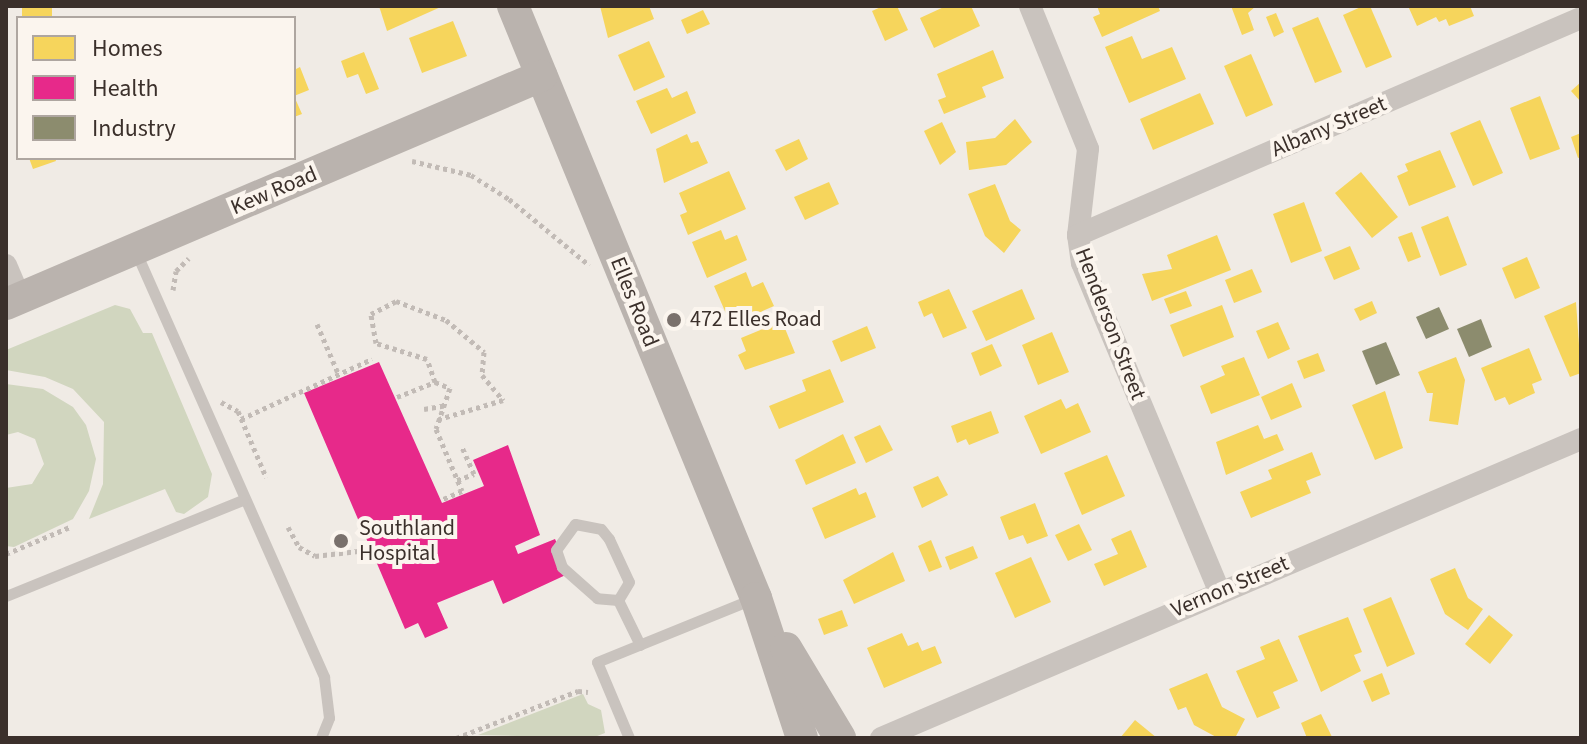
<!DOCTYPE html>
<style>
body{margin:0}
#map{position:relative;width:1587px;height:744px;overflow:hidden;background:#f0ebe5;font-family:"Source Sans 3",sans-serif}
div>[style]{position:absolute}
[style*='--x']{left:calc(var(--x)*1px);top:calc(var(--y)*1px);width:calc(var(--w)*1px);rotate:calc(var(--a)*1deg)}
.green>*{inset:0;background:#d1d6bf}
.homes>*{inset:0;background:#f6d55c}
.health>*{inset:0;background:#e7298a}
.industry>*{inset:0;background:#8c8c6e}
.path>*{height:5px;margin-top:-2.5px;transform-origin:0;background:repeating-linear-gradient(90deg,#c2bbb6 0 4px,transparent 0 8px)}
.lane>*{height:11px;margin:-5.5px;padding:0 5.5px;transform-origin:5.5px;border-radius:5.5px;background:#c9c3be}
.street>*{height:22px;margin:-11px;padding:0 11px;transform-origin:11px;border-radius:11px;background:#c9c3be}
.secondary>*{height:32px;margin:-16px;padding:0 16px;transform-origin:16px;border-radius:16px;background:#bab3ae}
.dots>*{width:22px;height:22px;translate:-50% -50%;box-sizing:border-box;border:4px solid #fbf5ee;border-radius:50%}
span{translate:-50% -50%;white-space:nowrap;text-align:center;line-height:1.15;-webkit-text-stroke:8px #fbf5ee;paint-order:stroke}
.street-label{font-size:22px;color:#3b302b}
.poi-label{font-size:22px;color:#3b302b}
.left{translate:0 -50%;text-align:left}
.frame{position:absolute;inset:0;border:8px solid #3b302b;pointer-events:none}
.legend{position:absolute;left:16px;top:16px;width:280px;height:144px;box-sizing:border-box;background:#fbf5ee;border:2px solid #aea6a0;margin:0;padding:10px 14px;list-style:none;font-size:24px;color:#3b302b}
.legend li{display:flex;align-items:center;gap:16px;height:40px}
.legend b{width:40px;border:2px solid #aea6a0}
</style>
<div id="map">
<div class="green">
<i style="clip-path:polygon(115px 305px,130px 309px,143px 333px,152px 333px,212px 474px,208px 497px,184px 514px,176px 512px,165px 489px,89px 519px,103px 484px,104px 422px,73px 389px,45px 377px,6px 370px,6px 350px)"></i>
<i style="clip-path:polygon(6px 384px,43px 389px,73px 407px,86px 425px,96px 459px,89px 491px,73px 519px,14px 547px,6px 546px,6px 488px,32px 484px,44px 464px,35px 439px,18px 432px,6px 435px)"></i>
<i style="clip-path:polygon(583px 694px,588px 704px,601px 710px,605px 733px,592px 738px,478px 735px)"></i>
</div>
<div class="homes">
<i style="clip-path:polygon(22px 6px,52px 6px,52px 18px,22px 18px)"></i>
<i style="clip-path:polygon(379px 6px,443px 6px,387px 31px)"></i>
<i style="clip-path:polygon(600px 6px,649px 6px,654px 19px,608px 38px)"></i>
<i style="clip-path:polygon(883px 6px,897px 6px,908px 30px,885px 41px,872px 11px)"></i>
<i style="clip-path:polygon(946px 6px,971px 6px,980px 26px,934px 48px,920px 18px)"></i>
<i style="clip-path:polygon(1097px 6px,1158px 6px,1160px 11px,1102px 37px,1093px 17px,1100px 14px)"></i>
<i style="clip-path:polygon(1231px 6px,1256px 6px,1248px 13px,1254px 30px,1242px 35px)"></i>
<i style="clip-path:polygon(1363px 6px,1370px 6px,1392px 57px,1366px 68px,1343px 15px)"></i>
<i style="clip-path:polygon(1408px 6px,1470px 6px,1474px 16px,1449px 26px,1446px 19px,1439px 22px,1436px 17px,1417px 26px)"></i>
<i style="clip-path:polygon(703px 10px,710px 24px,687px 34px,681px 20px)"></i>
<i style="clip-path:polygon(1276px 13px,1284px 32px,1274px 37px,1266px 17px)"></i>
<i style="clip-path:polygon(1318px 17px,1342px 72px,1315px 83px,1292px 28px)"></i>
<i style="clip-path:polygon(453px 21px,467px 56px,422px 73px,409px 38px)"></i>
<i style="clip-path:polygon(1132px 36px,1142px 59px,1172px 47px,1186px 79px,1129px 103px,1105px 47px)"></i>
<i style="clip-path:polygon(649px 41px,665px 77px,634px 91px,618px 55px)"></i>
<i style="clip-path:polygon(993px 50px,1004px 78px,982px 87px,986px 97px,944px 114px,938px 100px,946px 97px,937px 74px)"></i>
<i style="clip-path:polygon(364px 52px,379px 89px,366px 94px,358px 74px,347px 78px,341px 61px)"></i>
<i style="clip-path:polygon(1251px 54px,1273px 105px,1246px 117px,1224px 66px)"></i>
<i style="clip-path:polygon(300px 67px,309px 90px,294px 96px,302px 114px,294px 117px,294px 70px)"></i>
<i style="clip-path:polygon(1581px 82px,1581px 102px,1571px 91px)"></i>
<i style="clip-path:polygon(667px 88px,672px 98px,687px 91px,696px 113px,651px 134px,636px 101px)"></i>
<i style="clip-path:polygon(1200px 93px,1214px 124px,1153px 150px,1140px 119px)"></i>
<i style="clip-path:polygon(1540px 96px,1560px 149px,1530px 160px,1510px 108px)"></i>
<i style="clip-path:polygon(1015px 119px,1032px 142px,1006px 165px,969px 170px,966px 142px,995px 138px)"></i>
<i style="clip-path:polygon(1480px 120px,1503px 173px,1473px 186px,1450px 133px)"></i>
<i style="clip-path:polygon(942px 122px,956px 152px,940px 165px,924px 131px)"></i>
<i style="clip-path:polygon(1581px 133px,1581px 157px,1578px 158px,1571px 137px)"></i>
<i style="clip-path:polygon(687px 134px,691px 143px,698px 141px,708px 163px,664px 183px,656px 149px)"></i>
<i style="clip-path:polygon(799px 139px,808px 159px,786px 171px,775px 150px)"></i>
<i style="clip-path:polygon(1440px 150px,1456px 187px,1409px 206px,1397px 176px,1408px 171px,1405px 164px)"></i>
<i style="clip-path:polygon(29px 158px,55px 158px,56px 161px,33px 169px)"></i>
<i style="clip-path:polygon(729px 171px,746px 209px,688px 235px,680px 215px,687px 212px,679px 193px)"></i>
<i style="clip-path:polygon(1361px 172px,1398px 217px,1372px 238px,1335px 193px)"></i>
<i style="clip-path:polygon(829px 182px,839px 204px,805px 220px,794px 197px)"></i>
<i style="clip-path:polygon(995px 184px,1010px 221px,1021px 230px,1004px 253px,985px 236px,968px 194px)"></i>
<i style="clip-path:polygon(1304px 202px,1322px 251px,1291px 263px,1273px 214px)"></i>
<i style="clip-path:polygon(1448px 216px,1467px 265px,1440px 276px,1421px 227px)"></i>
<i style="clip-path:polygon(721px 230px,725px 240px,737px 235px,747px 260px,707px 278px,692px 242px)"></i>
<i style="clip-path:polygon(1412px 232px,1421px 257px,1408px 262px,1398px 237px)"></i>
<i style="clip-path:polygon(1217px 235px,1231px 270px,1152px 301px,1142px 274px,1172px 269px,1167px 255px)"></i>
<i style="clip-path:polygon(1350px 246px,1360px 269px,1334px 280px,1324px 257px)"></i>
<i style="clip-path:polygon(1527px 257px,1540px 288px,1515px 299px,1502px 268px)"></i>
<i style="clip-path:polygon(1252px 269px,1262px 292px,1234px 303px,1225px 280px)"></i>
<i style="clip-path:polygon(746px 272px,752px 287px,763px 282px,774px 306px,731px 325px,714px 286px)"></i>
<i style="clip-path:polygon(949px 289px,967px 328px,943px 338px,932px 313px,924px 317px,918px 302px)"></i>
<i style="clip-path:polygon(1022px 289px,1035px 319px,986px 341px,972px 311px)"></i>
<i style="clip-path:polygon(1186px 291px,1192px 306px,1170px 314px,1164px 299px)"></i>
<i style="clip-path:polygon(1372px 301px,1377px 313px,1360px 321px,1354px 309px)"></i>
<i style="clip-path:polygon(1576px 302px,1581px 373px,1570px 377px,1544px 316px)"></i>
<i style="clip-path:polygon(1222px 305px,1234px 337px,1183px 357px,1170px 325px)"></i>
<i style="clip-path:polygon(782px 321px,795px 353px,745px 370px,738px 355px,746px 351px,741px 338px)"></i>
<i style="clip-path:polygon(1278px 322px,1290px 349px,1268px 359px,1256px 331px)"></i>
<i style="clip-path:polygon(867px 326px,876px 348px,841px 362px,832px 341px)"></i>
<i style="clip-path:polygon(1052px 332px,1069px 372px,1038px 385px,1022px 345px)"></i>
<i style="clip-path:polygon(992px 344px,1002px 366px,980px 376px,971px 353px)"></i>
<i style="clip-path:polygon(1529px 348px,1542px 380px,1532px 384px,1535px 393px,1509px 405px,1505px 397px,1495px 401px,1481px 368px)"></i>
<i style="clip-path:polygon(1318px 353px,1325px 371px,1304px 379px,1297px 361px)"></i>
<i style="clip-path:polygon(1244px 357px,1260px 395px,1211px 414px,1200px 386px,1225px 375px,1221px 366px)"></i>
<i style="clip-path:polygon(1456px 357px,1465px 380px,1458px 425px,1429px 421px,1433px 393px,1427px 393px,1418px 372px)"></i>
<i style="clip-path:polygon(830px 369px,844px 402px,779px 429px,769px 406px,806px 391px,802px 380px)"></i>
<i style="clip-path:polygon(1292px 383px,1302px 407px,1271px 420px,1261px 397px)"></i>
<i style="clip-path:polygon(1385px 391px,1403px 448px,1375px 460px,1352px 405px)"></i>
<i style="clip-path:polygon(1061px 399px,1066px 409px,1078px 403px,1091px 432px,1041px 454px,1024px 416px)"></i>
<i style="clip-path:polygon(991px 411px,999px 433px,969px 445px,966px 439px,957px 443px,951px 426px)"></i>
<i style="clip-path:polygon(880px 425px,893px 450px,866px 463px,854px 437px)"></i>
<i style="clip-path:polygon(1258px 425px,1264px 439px,1277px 434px,1284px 450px,1226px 475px,1216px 442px)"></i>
<i style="clip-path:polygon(843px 434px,856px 463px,806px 485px,795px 460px)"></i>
<i style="clip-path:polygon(1312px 452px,1321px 475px,1306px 481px,1311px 493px,1251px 518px,1240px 492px,1272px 479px,1268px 470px)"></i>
<i style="clip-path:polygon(1107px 455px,1125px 496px,1082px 515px,1064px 473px)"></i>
<i style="clip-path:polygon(938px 476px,948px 495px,922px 508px,913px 487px)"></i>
<i style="clip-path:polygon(856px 488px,859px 495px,866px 492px,876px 517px,825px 539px,812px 508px)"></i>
<i style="clip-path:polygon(1035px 503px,1048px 536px,1027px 544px,1023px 535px,1009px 540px,1000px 517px)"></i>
<i style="clip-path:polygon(1079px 524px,1092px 550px,1068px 561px,1055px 535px)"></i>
<i style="clip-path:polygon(1131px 530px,1147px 567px,1104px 586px,1094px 564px,1118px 554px,1111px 539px)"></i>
<i style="clip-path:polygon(931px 540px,942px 567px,929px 572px,918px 546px)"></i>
<i style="clip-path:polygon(973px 546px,978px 558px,950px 570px,945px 557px)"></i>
<i style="clip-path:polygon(893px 552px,905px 581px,854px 604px,843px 580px)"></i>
<i style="clip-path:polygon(1031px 557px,1051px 602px,1015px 618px,995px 573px)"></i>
<i style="clip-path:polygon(1455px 568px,1468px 598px,1483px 609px,1468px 630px,1445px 614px,1430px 579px)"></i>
<i style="clip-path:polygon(1391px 597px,1415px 654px,1387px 667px,1363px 609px)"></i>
<i style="clip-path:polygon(842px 610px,848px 626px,824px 635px,818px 619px)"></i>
<i style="clip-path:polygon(1489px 615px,1513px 635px,1490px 664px,1465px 644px)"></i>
<i style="clip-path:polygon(1348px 617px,1362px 652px,1354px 655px,1361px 671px,1321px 692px,1298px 636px)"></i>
<i style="clip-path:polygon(902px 633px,908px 646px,918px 642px,922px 651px,935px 646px,942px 663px,884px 688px,867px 648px)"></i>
<i style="clip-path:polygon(1279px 639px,1298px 681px,1273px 692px,1280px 708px,1257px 718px,1236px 671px,1265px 659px,1260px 647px)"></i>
<i style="clip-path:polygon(1207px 673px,1222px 707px,1245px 719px,1235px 738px,1218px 738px,1194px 725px,1186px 707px,1178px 710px,1169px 689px)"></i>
<i style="clip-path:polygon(1382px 673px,1390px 694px,1372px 702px,1363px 681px)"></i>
<i style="clip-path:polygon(1321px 714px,1332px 737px,1307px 738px,1301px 723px)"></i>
<i style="clip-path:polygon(1135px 720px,1157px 738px,1120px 738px)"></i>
</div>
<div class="health">
<i style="clip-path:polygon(379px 362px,442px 503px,484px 486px,473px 460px,508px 445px,540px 535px,515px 546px,518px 554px,555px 539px,570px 573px,503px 604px,493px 580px,437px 603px,448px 628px,425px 638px,418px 623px,405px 629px,304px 393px)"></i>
</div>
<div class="industry">
<i style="clip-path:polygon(1439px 307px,1449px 329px,1426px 339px,1416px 317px)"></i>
<i style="clip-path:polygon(1481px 319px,1492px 347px,1469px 357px,1457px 329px)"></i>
<i style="clip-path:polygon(1386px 342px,1400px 375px,1376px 385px,1362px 351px)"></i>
</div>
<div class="path">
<i style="--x:412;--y:161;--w:61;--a:13.3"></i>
<i style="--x:471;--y:175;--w:45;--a:32.3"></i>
<i style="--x:509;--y:199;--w:104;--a:39.5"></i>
<i style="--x:173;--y:290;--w:19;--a:-81"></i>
<i style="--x:176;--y:271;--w:18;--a:-45"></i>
<i style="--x:317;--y:324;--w:53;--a:66.8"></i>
<i style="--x:435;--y:382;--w:24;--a:-109"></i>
<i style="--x:427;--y:359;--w:53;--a:-162.6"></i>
<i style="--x:376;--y:343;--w:29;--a:-100"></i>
<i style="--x:371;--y:314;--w:28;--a:-27"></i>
<i style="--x:396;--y:301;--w:53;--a:20.8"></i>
<i style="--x:446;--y:320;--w:50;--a:40.1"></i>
<i style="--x:484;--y:352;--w:23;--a:95"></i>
<i style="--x:482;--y:375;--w:33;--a:50"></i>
<i style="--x:503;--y:400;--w:67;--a:163.5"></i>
<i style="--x:397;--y:397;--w:41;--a:-21.5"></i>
<i style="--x:435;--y:382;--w:16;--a:22"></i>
<i style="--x:450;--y:388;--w:43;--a:108.9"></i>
<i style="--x:436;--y:429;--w:67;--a:67.2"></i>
<i style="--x:462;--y:491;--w:23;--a:157"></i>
<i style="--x:221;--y:402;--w:19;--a:28"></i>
<i style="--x:238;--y:411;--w:72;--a:67"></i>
<i style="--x:424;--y:409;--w:22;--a:-10"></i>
<i style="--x:241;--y:419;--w:144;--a:-24.6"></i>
<i style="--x:457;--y:480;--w:18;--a:-19"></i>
<i style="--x:474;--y:474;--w:30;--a:-114"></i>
<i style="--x:288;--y:527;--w:23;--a:61"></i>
<i style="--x:299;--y:547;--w:18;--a:29"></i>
<i style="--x:315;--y:556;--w:52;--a:-6.6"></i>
<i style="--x:6;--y:554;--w:69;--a:-22.9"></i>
<i style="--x:456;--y:738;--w:131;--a:-21.1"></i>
<i style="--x:578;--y:691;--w:10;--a:6"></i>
</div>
<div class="lane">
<i style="--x:135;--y:250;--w:467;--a:66.1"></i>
<i style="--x:324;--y:677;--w:41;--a:83"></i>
<i style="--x:329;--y:718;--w:22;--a:112"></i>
<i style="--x:575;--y:524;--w:26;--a:11"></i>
<i style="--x:601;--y:529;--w:13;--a:51"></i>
<i style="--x:609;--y:539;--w:47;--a:65.1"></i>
<i style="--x:629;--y:582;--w:21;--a:121"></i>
<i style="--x:618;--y:600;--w:21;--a:-175"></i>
<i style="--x:597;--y:598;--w:47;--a:-138.5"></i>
<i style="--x:562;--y:567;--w:18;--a:-109"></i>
<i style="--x:556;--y:550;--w:32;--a:-54"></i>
<i style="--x:6;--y:596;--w:255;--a:-22.1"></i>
<i style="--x:618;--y:600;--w:50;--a:63.9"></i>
<i style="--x:629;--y:738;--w:82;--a:-112.8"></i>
<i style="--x:597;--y:662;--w:170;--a:-22.1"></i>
</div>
<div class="street">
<i style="--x:1030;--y:6;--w:154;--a:67.9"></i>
<i style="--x:1088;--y:149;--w:87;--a:96.6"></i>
<i style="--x:1078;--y:235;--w:28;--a:82"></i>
<i style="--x:1082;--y:263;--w:355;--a:67.3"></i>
<i style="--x:1078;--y:235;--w:548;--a:-23.34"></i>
<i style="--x:6;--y:265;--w:36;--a:67"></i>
<i style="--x:881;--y:738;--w:761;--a:-23.13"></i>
</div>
<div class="secondary">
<i style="--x:513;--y:6;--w:640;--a:67.68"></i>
<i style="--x:756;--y:598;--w:147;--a:71.8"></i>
<i style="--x:6;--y:304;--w:582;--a:-23.08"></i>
<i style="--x:786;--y:648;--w:105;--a:59"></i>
</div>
<div class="dots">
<i style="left:674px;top:320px;background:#7a716c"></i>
<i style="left:341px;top:541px;background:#7a716c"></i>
</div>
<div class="street-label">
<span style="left:1329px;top:127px;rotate:-23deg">Albany Street</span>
<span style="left:274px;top:191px;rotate:-23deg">Kew Road</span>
<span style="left:634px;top:302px;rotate:68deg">Elles Road</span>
<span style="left:1110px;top:324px;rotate:69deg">Henderson Street</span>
<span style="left:1230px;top:587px;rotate:-23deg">Vernon Street</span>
</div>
<div class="poi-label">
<span class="left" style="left:690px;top:320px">472 Elles Road</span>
<span class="left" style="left:359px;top:541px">Southland<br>Hospital</span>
</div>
<div class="frame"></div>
<ul class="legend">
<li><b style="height:22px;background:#f6d55c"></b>Homes</li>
<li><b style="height:22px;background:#e7298a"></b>Health</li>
<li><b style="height:22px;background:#8c8c6e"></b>Industry</li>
</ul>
</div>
